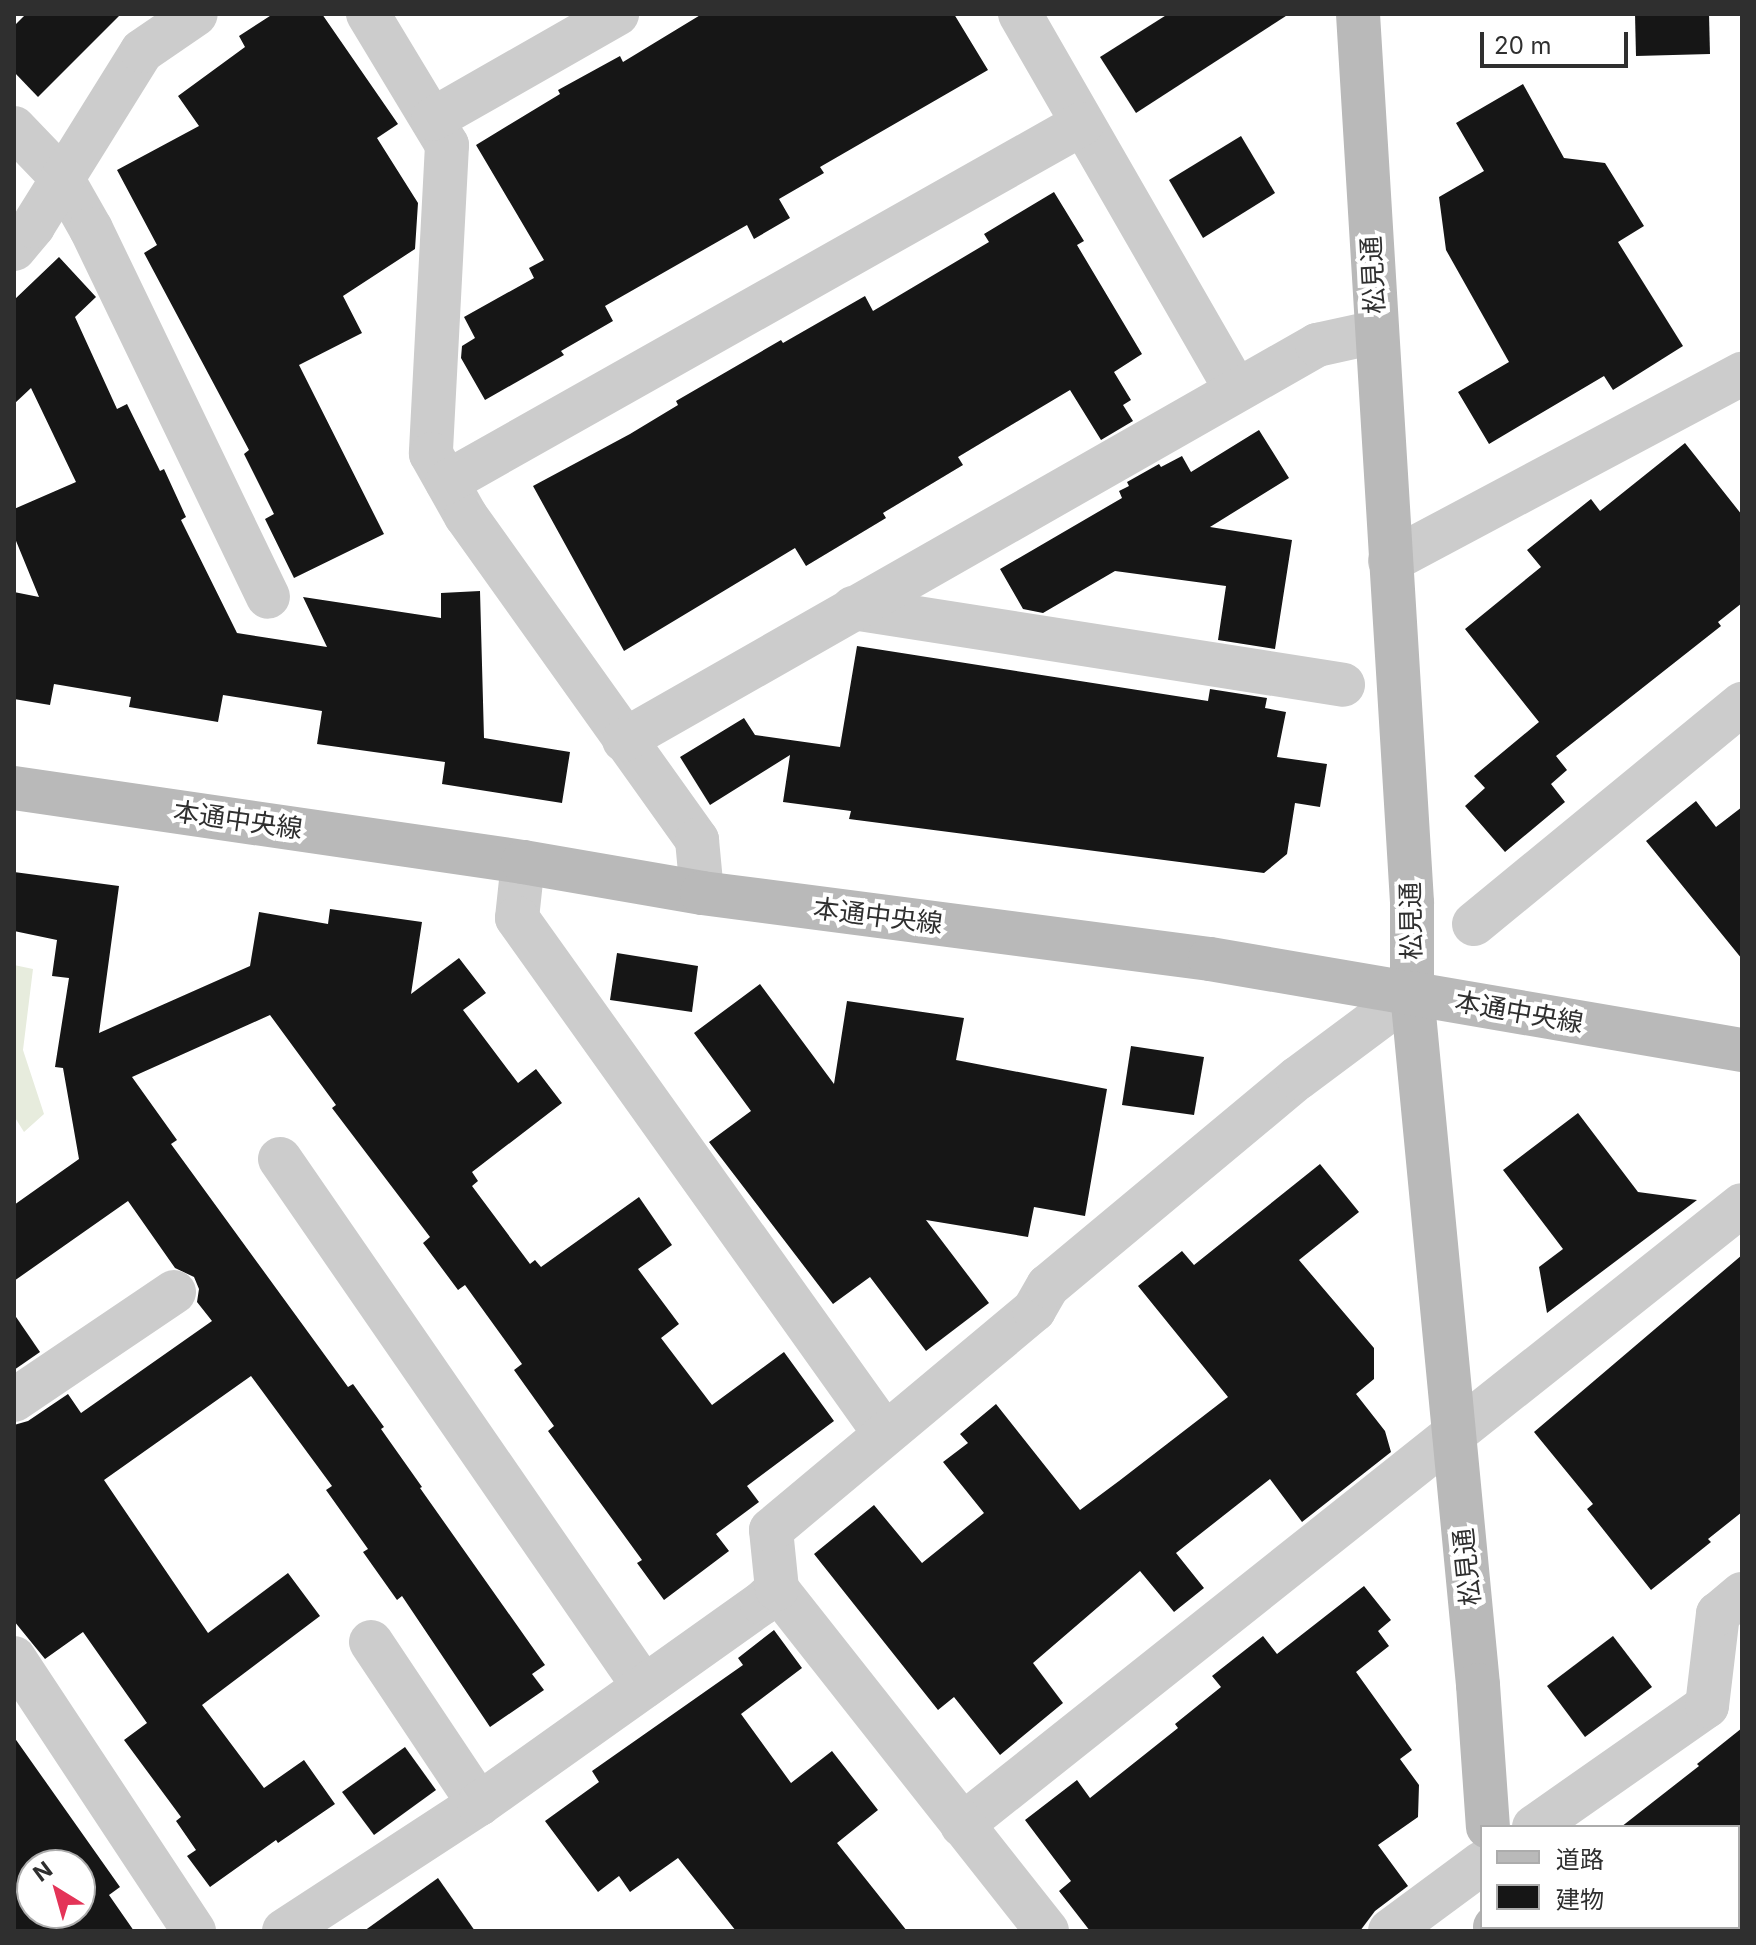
<!DOCTYPE html>
<meta charset="utf-8">
<style>
body{margin:0}
#map{position:relative;width:1756px;height:1945px;overflow:hidden;background:#fff;font-family:Inter,"Noto Sans JP",sans-serif}
div>[style]{position:absolute}
[style*='--x']{left:calc(var(--x)*1px);top:calc(var(--y)*1px);width:calc(var(--w)*1px);rotate:calc(var(--a)*1deg)}
.green>*{inset:0;background:#e7ecdd}
.building>*{inset:0;background:#161616}
.street>*{height:44px;margin:-22px;padding:0 22px;transform-origin:22px;border-radius:22px;background:#ccc}
.secondary>*{height:44px;margin:-22px;padding:0 22px;transform-origin:22px;border-radius:22px;background:#b9b9b9}
span{translate:-50% -50%;white-space:nowrap;text-align:center;line-height:1.15;-webkit-text-stroke:8px #fff;paint-order:stroke}
.street-label{font-size:26px;color:#2f2f2f}
.frame{position:absolute;inset:0;border:16px solid #2f2f2f;pointer-events:none}
.legend{position:absolute;left:1480px;top:1825px;width:260px;height:104px;box-sizing:border-box;background:#fff;border:2px solid #acacac;margin:0;padding:10px 14px;list-style:none;font-size:24px;color:#2f2f2f}
.legend li{display:flex;align-items:center;gap:16px;height:40px}
.legend b{width:40px;border:2px solid #acacac}
.north{position:absolute;left:16px;top:1849px;width:80px;height:80px;box-sizing:border-box;background:#fff;border:2px solid #acacac;border-radius:50%;rotate:323deg;font-size:22px;font-weight:700;line-height:32px;text-align:center;color:#2f2f2f}
.north::after{content:'';display:block;margin:auto;width:28px;height:36px;background:#e43458;clip-path:polygon(50% 0,100% 100%,50% 72%,0 100%)}
.scale{position:absolute;left:1480px;top:32px;width:148px;height:36px;box-sizing:border-box;border:4px solid #2f2f2f;border-top:0;padding-left:10px;font-size:24px;line-height:28px;white-space:nowrap;color:#2f2f2f;-webkit-text-stroke:6px #fff;paint-order:stroke}
</style>
<div id="map">
<div class="green">
<i style="clip-path:polygon(14px 965px,33px 969px,23px 1050px,44px 1114px,24px 1132px,14px 1116px)"></i>
</div>
<div class="building">
<i style="clip-path:polygon(26px 14px,121px 14px,38px 97px,14px 72px,14px 26px)"></i>
<i style="clip-path:polygon(273px 14px,322px 14px,398px 124px,377px 138px,418px 203px,415px 249px,343px 296px,362px 333px,299px 365px,384px 534px,294px 578px,265px 519px,274px 514px,244px 454px,249px 450px,144px 253px,157px 245px,117px 170px,199px 126px,178px 96px,245px 47px,239px 36px)"></i>
<i style="clip-path:polygon(702px 14px,954px 14px,988px 70px,820px 167px,824px 173px,779px 199px,790px 218px,754px 239px,747px 225px,605px 306px,613px 321px,561px 351px,564px 355px,485px 400px,461px 358px,462px 346px,475px 338px,464px 317px,534px 278px,529px 268px,544px 260px,476px 145px,560px 94px,558px 90px,620px 56px,623px 62px)"></i>
<i style="clip-path:polygon(1168px 14px,1289px 14px,1136px 113px,1100px 57px)"></i>
<i style="clip-path:polygon(1635px 14px,1709px 14px,1710px 54px,1636px 56px)"></i>
<i style="clip-path:polygon(1523px 84px,1564px 158px,1605px 163px,1644px 226px,1618px 242px,1683px 346px,1613px 390px,1604px 376px,1489px 444px,1458px 392px,1509px 362px,1446px 250px,1439px 197px,1484px 171px,1456px 123px)"></i>
<i style="clip-path:polygon(1241px 136px,1275px 193px,1203px 238px,1169px 180px)"></i>
<i style="clip-path:polygon(1054px 192px,1084px 241px,1077px 245px,1142px 354px,1114px 372px,1131px 400px,1123px 405px,1133px 421px,1101px 440px,1070px 390px,958px 457px,963px 465px,883px 513px,886px 518px,806px 566px,795px 548px,624px 651px,533px 486px,630px 434px,678px 405px,676px 401px,781px 340px,783px 343px,865px 296px,873px 311px,989px 242px,984px 234px)"></i>
<i style="clip-path:polygon(59px 257px,96px 297px,75px 317px,117px 409px,127px 404px,160px 471px,164px 469px,186px 517px,181px 520px,237px 633px,327px 647px,303px 597px,441px 618px,441px 593px,480px 591px,484px 738px,570px 752px,562px 803px,442px 784px,445px 762px,317px 744px,322px 711px,223px 695px,218px 722px,129px 707px,131px 697px,54px 684px,50px 705px,14px 699px,14px 592px,39px 597px,14px 536px,14px 509px,76px 482px,31px 388px,14px 404px,14px 300px)"></i>
<i style="clip-path:polygon(1259px 430px,1289px 478px,1210px 527px,1292px 540px,1275px 649px,1218px 640px,1226px 586px,1115px 571px,1043px 613px,1023px 609px,1000px 569px,1122px 498px,1119px 491px,1129px 486px,1127px 482px,1159px 464px,1161px 467px,1182px 456px,1191px 472px)"></i>
<i style="clip-path:polygon(1685px 443px,1742px 515px,1742px 603px,1718px 622px,1721px 626px,1556px 756px,1567px 770px,1551px 784px,1565px 802px,1505px 852px,1465px 806px,1485px 788px,1474px 776px,1539px 722px,1465px 629px,1541px 567px,1527px 550px,1591px 499px,1600px 511px)"></i>
<i style="clip-path:polygon(857px 646px,1208px 701px,1210px 689px,1267px 698px,1265px 708px,1286px 712px,1277px 757px,1327px 764px,1320px 807px,1295px 803px,1287px 854px,1264px 873px,849px 819px,851px 811px,783px 802px,790px 755px,710px 805px,680px 757px,744px 718px,755px 735px,840px 747px)"></i>
<i style="clip-path:polygon(1696px 801px,1716px 827px,1742px 807px,1742px 959px,1646px 841px)"></i>
<i style="clip-path:polygon(14px 872px,119px 886px,99px 1033px,250px 966px,259px 912px,328px 924px,330px 909px,422px 922px,411px 994px,459px 958px,486px 993px,463px 1010px,518px 1083px,536px 1069px,562px 1103px,472px 1172px,478px 1181px,472px 1186px,530px 1264px,535px 1260px,541px 1267px,639px 1197px,672px 1245px,638px 1269px,679px 1324px,661px 1338px,712px 1405px,784px 1352px,834px 1421px,747px 1486px,759px 1502px,716px 1534px,729px 1551px,664px 1600px,637px 1563px,642px 1560px,548px 1431px,554px 1426px,514px 1370px,522px 1364px,465px 1285px,458px 1290px,423px 1243px,430px 1237px,332px 1108px,336px 1105px,270px 1015px,132px 1077px,177px 1140px,171px 1144px,348px 1387px,353px 1384px,384px 1427px,381px 1429px,422px 1487px,420px 1488px,545px 1665px,532px 1674px,544px 1690px,490px 1727px,402px 1596px,397px 1600px,363px 1552px,368px 1549px,326px 1490px,332px 1486px,251px 1376px,104px 1480px,208px 1633px,288px 1573px,320px 1616px,202px 1705px,264px 1788px,304px 1760px,335px 1804px,278px 1843px,276px 1840px,210px 1887px,187px 1856px,196px 1850px,176px 1821px,181px 1817px,124px 1740px,147px 1723px,83px 1632px,45px 1659px,14px 1621px,14px 1425px,28px 1421px,68px 1394px,81px 1413px,212px 1321px,197px 1302px,199px 1289px,194px 1277px,175px 1268px,128px 1201px,14px 1281px,14px 1205px,79px 1159px,63px 1068px,55px 1067px,69px 978px,52px 976px,57px 940px,14px 931px)"></i>
<i style="clip-path:polygon(617px 953px,698px 966px,692px 1012px,610px 1000px)"></i>
<i style="clip-path:polygon(760px 984px,834px 1084px,847px 1001px,964px 1018px,956px 1060px,1107px 1089px,1085px 1216px,1034px 1207px,1028px 1237px,926px 1220px,989px 1303px,926px 1351px,870px 1277px,833px 1304px,709px 1142px,751px 1111px,694px 1033px)"></i>
<i style="clip-path:polygon(1131px 1046px,1204px 1057px,1194px 1115px,1122px 1105px)"></i>
<i style="clip-path:polygon(1578px 1113px,1638px 1192px,1697px 1200px,1547px 1313px,1539px 1267px,1563px 1249px,1503px 1170px)"></i>
<i style="clip-path:polygon(1320px 1164px,1359px 1212px,1299px 1260px,1374px 1348px,1374px 1379px,1356px 1394px,1385px 1431px,1391px 1452px,1302px 1522px,1270px 1479px,1176px 1553px,1204px 1588px,1174px 1612px,1140px 1571px,1033px 1663px,1063px 1703px,1000px 1755px,954px 1697px,938px 1710px,814px 1554px,874px 1505px,922px 1563px,984px 1513px,943px 1462px,968px 1443px,960px 1434px,996px 1404px,1080px 1510px,1119px 1481px,1228px 1397px,1138px 1286px,1182px 1251px,1194px 1265px)"></i>
<i style="clip-path:polygon(1742px 1255px,1742px 1512px,1708px 1539px,1711px 1542px,1651px 1590px,1587px 1509px,1593px 1504px,1534px 1432px)"></i>
<i style="clip-path:polygon(14px 1314px,40px 1352px,14px 1370px)"></i>
<i style="clip-path:polygon(1364px 1586px,1391px 1620px,1378px 1631px,1389px 1646px,1356px 1672px,1412px 1750px,1400px 1759px,1419px 1785px,1418px 1817px,1378px 1845px,1408px 1886px,1375px 1911px,1360px 1931px,1090px 1931px,1059px 1891px,1071px 1881px,1025px 1820px,1077px 1780px,1090px 1798px,1178px 1728px,1175px 1724px,1221px 1687px,1212px 1676px,1263px 1636px,1277px 1654px)"></i>
<i style="clip-path:polygon(774px 1630px,802px 1668px,741px 1714px,791px 1783px,832px 1751px,878px 1810px,837px 1843px,907px 1931px,736px 1931px,678px 1858px,630px 1892px,619px 1876px,598px 1892px,545px 1821px,599px 1782px,592px 1771px,743px 1665px,738px 1658px)"></i>
<i style="clip-path:polygon(1613px 1636px,1652px 1687px,1585px 1737px,1547px 1686px)"></i>
<i style="clip-path:polygon(1742px 1728px,1742px 1827px,1621px 1827px,1699px 1766px,1697px 1764px)"></i>
<i style="clip-path:polygon(evenodd,14px 1737px,120px 1887px,109px 1895px,134px 1931px,14px 1931px,14px 1737px,32px 1865px,80px 1865px,80px 1913px,32px 1913px,32px 1865px)"></i>
<i style="clip-path:polygon(405px 1747px,436px 1790px,374px 1835px,342px 1792px)"></i>
<i style="clip-path:polygon(438px 1878px,475px 1931px,364px 1931px)"></i>
</div>
<div class="street">
<i style="--x:368;--y:14;--w:153;--a:58.9"></i>
<i style="--x:447;--y:145;--w:309;--a:93"></i>
<i style="--x:431;--y:454;--w:71;--a:60.6"></i>
<i style="--x:466;--y:516;--w:398;--a:54.5"></i>
<i style="--x:697;--y:840;--w:53;--a:84.6"></i>
<i style="--x:1020;--y:14;--w:434;--a:60.1"></i>
<i style="--x:433;--y:119;--w:212;--a:-29.7"></i>
<i style="--x:14;--y:128;--w:69;--a:46.2"></i>
<i style="--x:62;--y:178;--w:59;--a:60.4"></i>
<i style="--x:91;--y:229;--w:408;--a:64.3"></i>
<i style="--x:14;--y:249;--w:30;--a:-50"></i>
<i style="--x:33;--y:226;--w:206;--a:-58.1"></i>
<i style="--x:142;--y:51;--w:65;--a:-34.4"></i>
<i style="--x:447;--y:482;--w:729;--a:-29.41"></i>
<i style="--x:1390;--y:561;--w:399;--a:-28"></i>
<i style="--x:853;--y:608;--w:496;--a:8.9"></i>
<i style="--x:624;--y:740;--w:798;--a:-29.68"></i>
<i style="--x:1317;--y:345;--w:60;--a:-12.4"></i>
<i style="--x:523;--y:862;--w:56;--a:96.1"></i>
<i style="--x:517;--y:918;--w:634;--a:54.5"></i>
<i style="--x:1474;--y:924;--w:347;--a:-39.4"></i>
<i style="--x:280;--y:1159;--w:641;--a:55.42"></i>
<i style="--x:14;--y:1400;--w:193;--a:-34"></i>
<i style="--x:371;--y:1642;--w:195;--a:56.3"></i>
<i style="--x:14;--y:1658;--w:327;--a:56.6"></i>
<i style="--x:962;--y:1825;--w:996;--a:-38.48"></i>
<i style="--x:1534;--y:1827;--w:211;--a:-35"></i>
<i style="--x:1707;--y:1706;--w:93;--a:-83.2"></i>
<i style="--x:1718;--y:1614;--w:31;--a:-40"></i>
<i style="--x:284;--y:1931;--w:233;--a:-33.1"></i>
<i style="--x:479;--y:1804;--w:347;--a:-35.4"></i>
<i style="--x:762;--y:1603;--w:21;--a:-43"></i>
<i style="--x:1047;--y:1931;--w:436;--a:-128.3"></i>
<i style="--x:777;--y:1589;--w:59;--a:-95.8"></i>
<i style="--x:771;--y:1530;--w:343;--a:-39.9"></i>
<i style="--x:1034;--y:1310;--w:28;--a:-60"></i>
<i style="--x:1048;--y:1286;--w:325;--a:-39.8"></i>
<i style="--x:1298;--y:1078;--w:142;--a:-36.7"></i>
<i style="--x:1390;--y:1931;--w:114;--a:-36.5"></i>
</div>
<div class="secondary">
<i style="--x:1358;--y:14;--w:891;--a:86.52"></i>
<i style="--x:1412;--y:903;--w:90;--a:90"></i>
<i style="--x:1412;--y:993;--w:695;--a:84.55"></i>
<i style="--x:1478;--y:1685;--w:142;--a:86"></i>
<i style="--x:14;--y:788;--w:514;--a:8.27"></i>
<i style="--x:523;--y:862;--w:182;--a:9.8"></i>
<i style="--x:702;--y:893;--w:512;--a:7.4"></i>
<i style="--x:1210;--y:959;--w:540;--a:9.71"></i>
<i style="--x:1495;--y:1927;--w:4;--a:76"></i>
</div>
<div class="street-label">
<span style="left:1373px;top:275px;rotate:-93deg">松見通</span>
<span style="left:238px;top:820px;rotate:8deg">本通中央線</span>
<span style="left:878px;top:916px;rotate:7deg">本通中央線</span>
<span style="left:1411px;top:921px;rotate:-91deg">松見通</span>
<span style="left:1519px;top:1012px;rotate:10deg">本通中央線</span>
<span style="left:1467px;top:1567px;rotate:-96deg">松見通</span>
</div>
<div class="frame"></div>
<ul class="legend">
<li><b style="height:10px;background:#b9b9b9"></b>道路</li>
<li><b style="height:22px;background:#161616"></b>建物</li>
</ul>
<div class="north">N</div>
<div class="scale">20 m</div>
</div>
